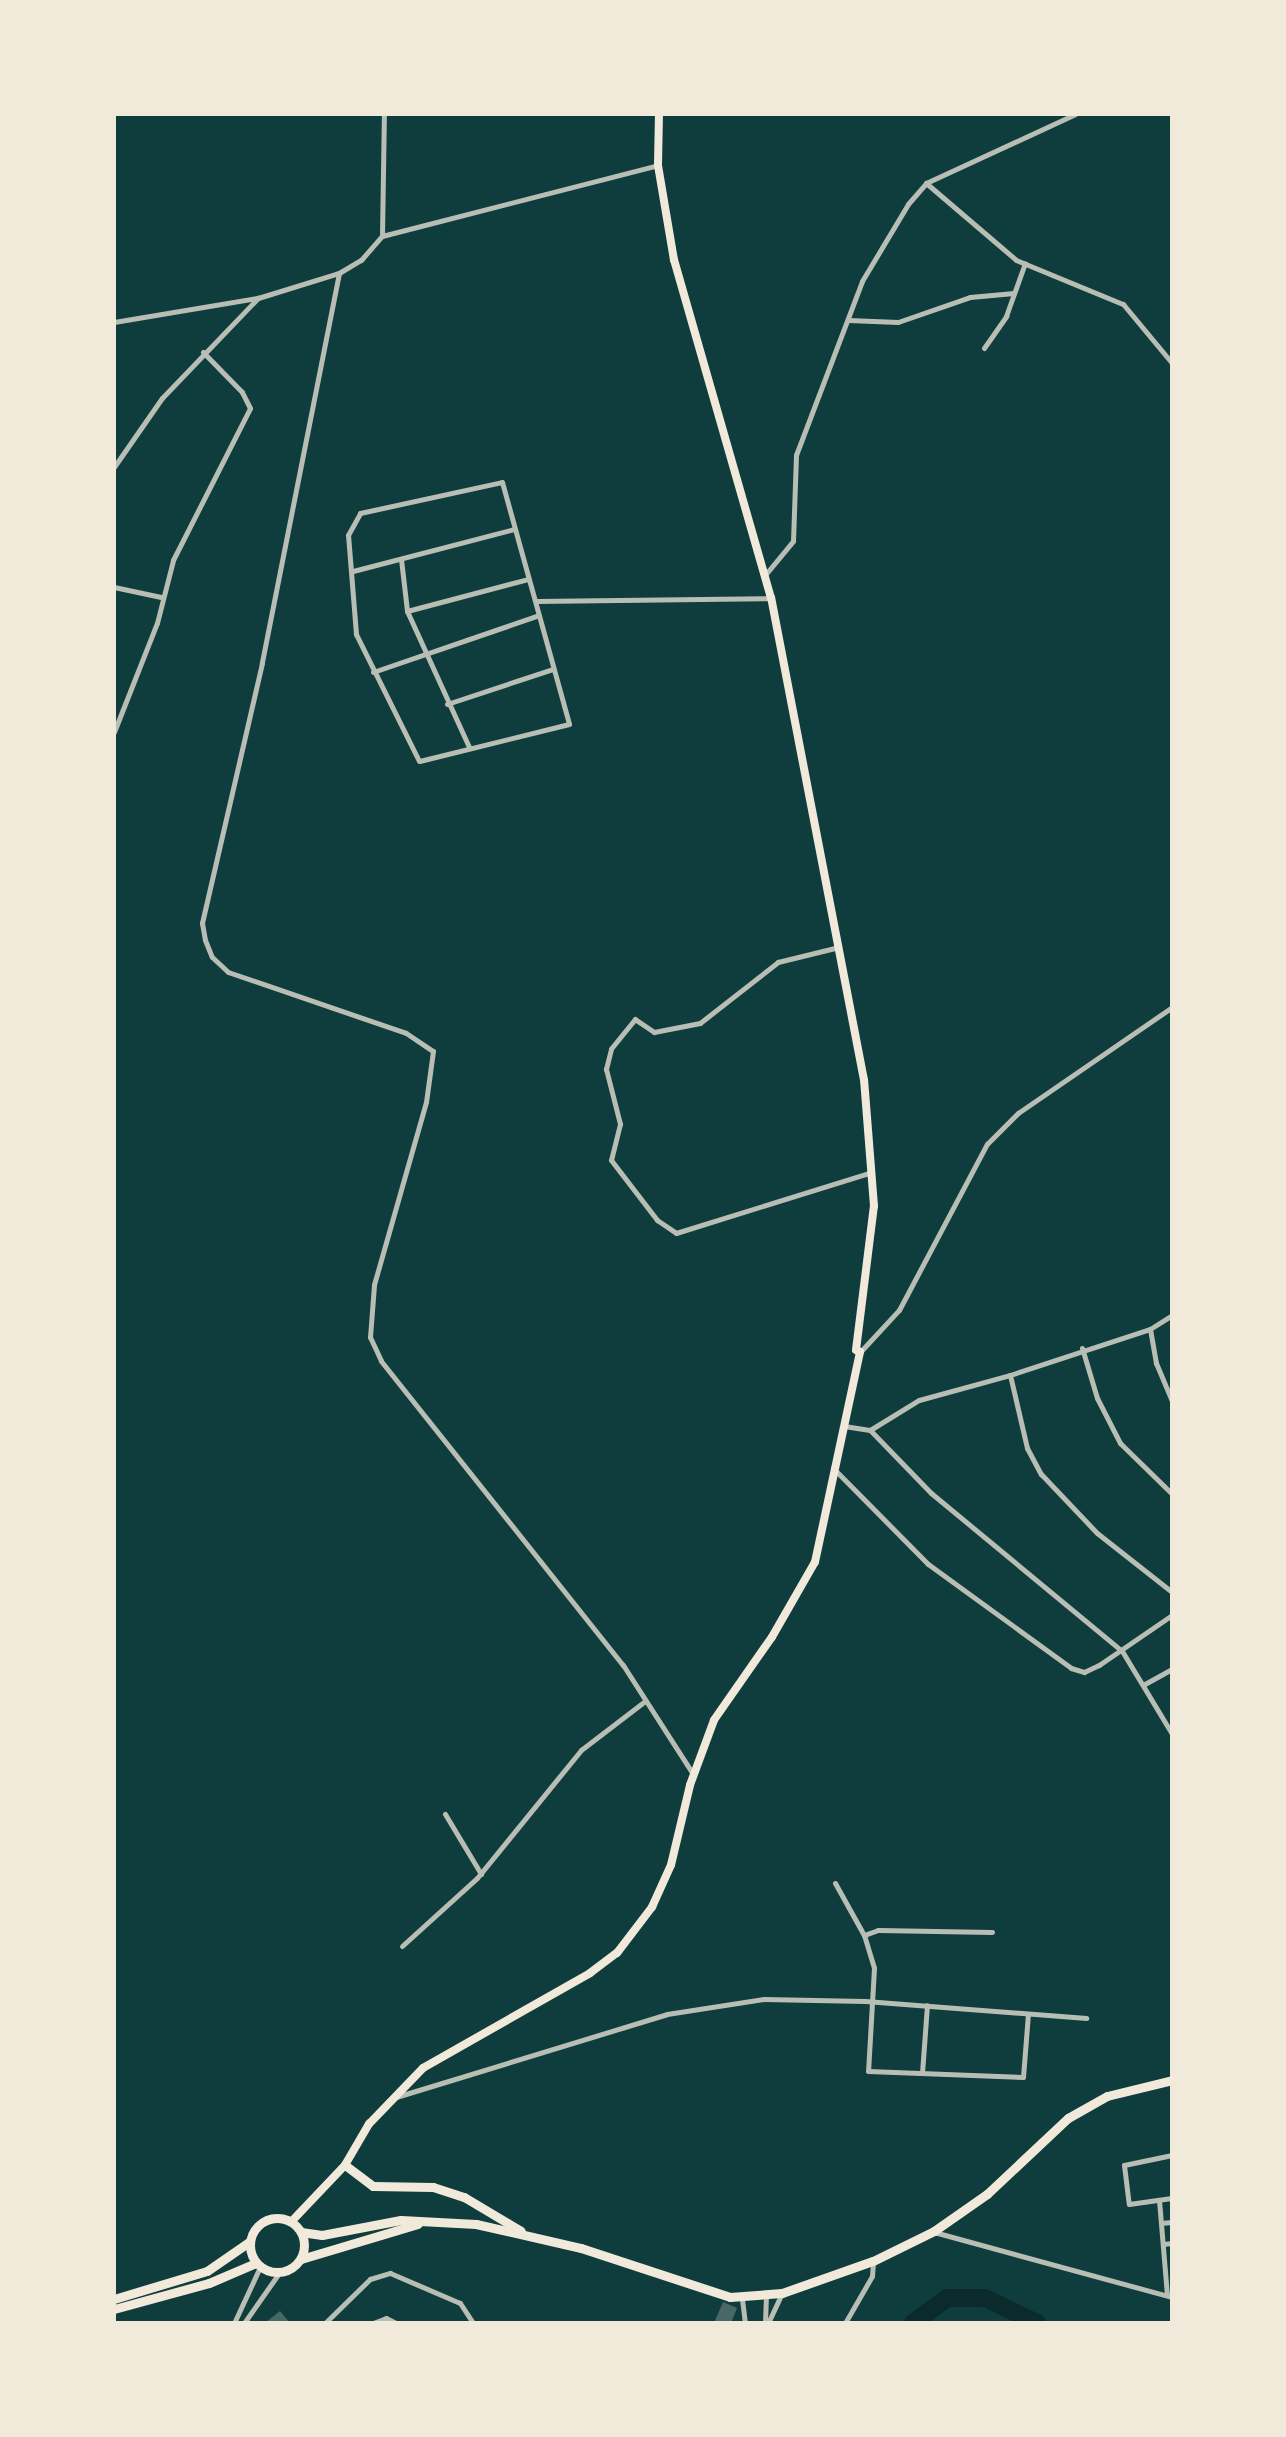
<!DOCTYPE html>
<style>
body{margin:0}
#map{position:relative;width:1286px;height:2437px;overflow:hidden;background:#0f3d3e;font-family:"Source Sans 3",sans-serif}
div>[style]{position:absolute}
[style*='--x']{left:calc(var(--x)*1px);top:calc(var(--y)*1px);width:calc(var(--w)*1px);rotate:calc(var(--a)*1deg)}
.river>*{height:18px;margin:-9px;padding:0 9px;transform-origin:9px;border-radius:9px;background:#0a2a2b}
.building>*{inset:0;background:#486865}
.minor>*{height:5px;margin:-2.5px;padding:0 2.5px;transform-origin:2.5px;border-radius:2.5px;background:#b8beb3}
.primary>*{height:8px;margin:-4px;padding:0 4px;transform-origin:4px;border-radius:4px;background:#f1e9da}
.trunk>*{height:9px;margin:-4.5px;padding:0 4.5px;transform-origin:4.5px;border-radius:4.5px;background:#f1e9da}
.trunk>.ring{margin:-4.5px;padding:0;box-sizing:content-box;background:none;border:9px solid #f1e9da;border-radius:50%}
span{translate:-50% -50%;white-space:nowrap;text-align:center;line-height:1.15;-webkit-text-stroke:8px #f1e9da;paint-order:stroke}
.frame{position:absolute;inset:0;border:116px solid #f1e9da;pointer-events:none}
</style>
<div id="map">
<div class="river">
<i style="--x:913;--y:2323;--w:42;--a:-36.3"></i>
<i style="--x:947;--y:2298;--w:38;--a:0"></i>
<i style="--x:985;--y:2298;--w:58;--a:25.7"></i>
</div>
<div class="building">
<i style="clip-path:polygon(723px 2302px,737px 2308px,731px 2323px,714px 2323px)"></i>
<i style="clip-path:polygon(280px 2311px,290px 2323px,265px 2323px)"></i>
</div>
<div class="minor">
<i style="--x:926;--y:183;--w:118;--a:40.5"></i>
<i style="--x:1016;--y:260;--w:116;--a:22.4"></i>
<i style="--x:1123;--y:304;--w:77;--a:50.3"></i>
<i style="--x:382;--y:236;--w:122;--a:-89.1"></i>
<i style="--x:339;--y:273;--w:398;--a:101.2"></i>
<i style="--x:262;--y:663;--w:267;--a:103"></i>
<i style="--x:202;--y:923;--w:17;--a:80"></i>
<i style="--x:205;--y:940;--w:18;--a:68"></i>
<i style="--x:212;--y:957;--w:22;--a:43"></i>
<i style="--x:228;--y:972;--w:188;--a:18.9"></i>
<i style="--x:406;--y:1033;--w:32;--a:34"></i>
<i style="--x:433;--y:1051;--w:51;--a:97.8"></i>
<i style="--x:426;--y:1102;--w:190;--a:105.9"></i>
<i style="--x:374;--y:1285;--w:52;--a:94.4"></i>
<i style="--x:370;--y:1337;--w:26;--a:65"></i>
<i style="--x:381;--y:1361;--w:389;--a:51.5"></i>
<i style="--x:623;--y:1665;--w:130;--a:57.3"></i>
<i style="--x:848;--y:320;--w:50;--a:2.3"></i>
<i style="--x:898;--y:322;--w:76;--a:-19.1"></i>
<i style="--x:970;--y:297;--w:44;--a:-5.2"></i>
<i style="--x:114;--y:322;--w:146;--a:-9.5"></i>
<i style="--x:258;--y:298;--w:85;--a:-17.2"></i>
<i style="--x:339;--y:273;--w:26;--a:-31"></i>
<i style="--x:361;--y:260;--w:32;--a:-49"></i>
<i style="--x:382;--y:236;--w:285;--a:-14.4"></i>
<i style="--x:984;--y:348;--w:39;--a:-55"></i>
<i style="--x:1006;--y:316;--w:56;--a:-70.3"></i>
<i style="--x:114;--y:467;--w:84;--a:-55.2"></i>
<i style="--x:162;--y:398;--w:139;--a:-46.2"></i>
<i style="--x:502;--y:482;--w:251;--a:74.5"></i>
<i style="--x:569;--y:724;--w:154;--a:166.1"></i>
<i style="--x:419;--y:761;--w:142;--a:-116.4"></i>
<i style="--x:356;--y:634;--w:99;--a:-94.6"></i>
<i style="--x:348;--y:535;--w:25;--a:-61"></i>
<i style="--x:360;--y:513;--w:145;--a:-12.3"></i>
<i style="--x:401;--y:559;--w:52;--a:83.4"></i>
<i style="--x:407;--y:611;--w:149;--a:65.5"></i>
<i style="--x:353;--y:571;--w:166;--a:-14.6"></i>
<i style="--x:765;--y:575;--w:44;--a:-50.5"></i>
<i style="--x:793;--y:541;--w:86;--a:-88"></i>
<i style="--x:796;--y:455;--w:186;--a:-69.2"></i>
<i style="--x:862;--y:281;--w:90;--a:-59.1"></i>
<i style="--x:908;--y:204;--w:28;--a:-49"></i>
<i style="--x:926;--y:183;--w:164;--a:-24.8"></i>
<i style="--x:114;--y:587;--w:48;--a:12"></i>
<i style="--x:536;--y:601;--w:235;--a:-0.7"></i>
<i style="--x:407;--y:611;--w:125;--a:-14.8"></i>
<i style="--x:373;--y:672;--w:173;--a:-18.9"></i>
<i style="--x:447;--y:704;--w:112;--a:-18.3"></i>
<i style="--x:114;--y:732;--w:117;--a:-68.5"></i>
<i style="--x:157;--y:623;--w:65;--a:-75.7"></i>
<i style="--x:173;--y:560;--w:170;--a:-63.1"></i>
<i style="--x:250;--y:408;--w:18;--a:-117"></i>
<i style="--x:242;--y:392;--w:56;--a:-134.3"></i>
<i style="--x:839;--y:947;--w:63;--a:166.2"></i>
<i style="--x:778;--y:962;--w:99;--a:142"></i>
<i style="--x:700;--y:1023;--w:47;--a:168.9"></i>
<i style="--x:654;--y:1032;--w:23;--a:-146"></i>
<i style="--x:635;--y:1019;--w:38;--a:129"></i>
<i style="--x:611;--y:1049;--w:21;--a:104"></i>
<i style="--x:606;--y:1069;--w:57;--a:75.7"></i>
<i style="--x:620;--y:1124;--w:37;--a:104"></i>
<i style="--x:611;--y:1160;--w:76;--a:52.5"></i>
<i style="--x:657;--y:1220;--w:23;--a:34"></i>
<i style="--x:676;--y:1233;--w:205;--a:-17.3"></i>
<i style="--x:1150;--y:1329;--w:26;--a:-32"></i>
<i style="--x:1082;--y:1348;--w:52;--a:73.3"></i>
<i style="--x:1097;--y:1398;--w:51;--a:62.9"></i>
<i style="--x:1120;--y:1443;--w:73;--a:44.4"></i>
<i style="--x:861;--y:1351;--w:56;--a:-47.2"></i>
<i style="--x:899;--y:1310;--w:188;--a:-62.1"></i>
<i style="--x:987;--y:1144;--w:44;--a:-45"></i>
<i style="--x:1018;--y:1113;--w:187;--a:-34.5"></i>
<i style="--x:1010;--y:1375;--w:147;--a:-18.2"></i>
<i style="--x:1150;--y:1329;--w:35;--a:80"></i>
<i style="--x:1156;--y:1363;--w:41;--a:67.2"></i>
<i style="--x:844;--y:1426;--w:26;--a:9"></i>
<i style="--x:870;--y:1430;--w:88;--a:45.9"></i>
<i style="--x:931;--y:1493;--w:248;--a:39.6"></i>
<i style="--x:1122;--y:1651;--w:97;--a:58.9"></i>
<i style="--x:870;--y:1430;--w:57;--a:-31.5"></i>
<i style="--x:919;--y:1400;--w:94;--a:-15.4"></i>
<i style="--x:1010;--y:1375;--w:75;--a:76.9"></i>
<i style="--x:1027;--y:1448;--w:30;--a:62"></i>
<i style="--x:1041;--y:1474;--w:81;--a:46.5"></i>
<i style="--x:1097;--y:1533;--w:95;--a:38.2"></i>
<i style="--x:833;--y:1468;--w:135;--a:45.3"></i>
<i style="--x:928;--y:1564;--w:177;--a:36"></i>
<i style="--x:1071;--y:1668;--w:14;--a:17"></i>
<i style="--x:1084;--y:1672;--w:17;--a:-25"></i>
<i style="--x:1099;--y:1665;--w:88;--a:-34.4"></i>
<i style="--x:1143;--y:1685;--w:33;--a:-29"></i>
<i style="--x:445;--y:1814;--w:70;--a:59"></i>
<i style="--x:835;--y:1883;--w:60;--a:60.9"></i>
<i style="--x:992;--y:1932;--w:114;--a:-179"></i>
<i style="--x:878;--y:1930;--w:15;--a:160"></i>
<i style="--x:864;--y:1935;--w:34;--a:73"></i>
<i style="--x:874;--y:1968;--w:103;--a:93.3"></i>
<i style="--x:868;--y:2071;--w:155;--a:2.2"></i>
<i style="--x:1023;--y:2077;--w:63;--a:-85.5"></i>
<i style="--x:402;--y:1946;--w:101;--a:-42.2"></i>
<i style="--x:477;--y:1878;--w:165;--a:-50.9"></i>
<i style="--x:581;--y:1750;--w:81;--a:-37.4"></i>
<i style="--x:922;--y:2073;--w:68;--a:-85.8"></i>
<i style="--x:396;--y:2097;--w:283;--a:-17"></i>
<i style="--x:667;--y:2014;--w:98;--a:-8.8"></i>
<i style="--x:764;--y:1999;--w:101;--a:1.1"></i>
<i style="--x:865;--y:2001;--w:222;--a:4.4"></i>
<i style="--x:1172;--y:2155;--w:49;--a:168.2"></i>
<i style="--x:1124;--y:2165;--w:39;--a:83"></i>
<i style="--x:1129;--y:2204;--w:43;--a:-7.9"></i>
<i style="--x:1159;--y:2200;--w:95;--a:85.2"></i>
<i style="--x:1161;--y:2223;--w:11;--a:-5"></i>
<i style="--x:934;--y:2232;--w:247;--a:15.3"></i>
<i style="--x:1163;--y:2244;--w:9;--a:-6"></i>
<i style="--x:742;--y:2299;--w:24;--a:83"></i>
<i style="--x:234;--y:2323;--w:62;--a:-65.1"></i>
<i style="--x:244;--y:2323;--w:61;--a:-55"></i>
<i style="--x:325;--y:2323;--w:63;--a:-44.4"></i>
<i style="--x:370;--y:2279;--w:21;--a:-17"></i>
<i style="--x:390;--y:2273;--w:76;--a:23.2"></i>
<i style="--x:460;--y:2303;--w:24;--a:57"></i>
<i style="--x:373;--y:2323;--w:14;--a:-21"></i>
<i style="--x:386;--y:2318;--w:11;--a:27"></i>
<i style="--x:765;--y:2323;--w:27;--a:-88"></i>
<i style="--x:768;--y:2323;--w:33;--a:-65"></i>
<i style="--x:845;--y:2323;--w:54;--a:-60.1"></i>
<i style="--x:872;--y:2276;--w:15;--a:-86"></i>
</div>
<div class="primary">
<i style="--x:291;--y:2222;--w:79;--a:-46.5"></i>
<i style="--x:345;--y:2165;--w:48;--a:-59.7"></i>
<i style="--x:369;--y:2124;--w:78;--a:-46"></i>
<i style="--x:423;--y:2068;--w:192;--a:-29.6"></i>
<i style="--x:590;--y:1973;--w:34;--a:-37"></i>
<i style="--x:617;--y:1953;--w:58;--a:-52.7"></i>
<i style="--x:652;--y:1907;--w:46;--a:-65.7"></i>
<i style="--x:671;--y:1865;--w:82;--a:-76.6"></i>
<i style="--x:690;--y:1785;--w:69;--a:-69.7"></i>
<i style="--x:714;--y:1720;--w:101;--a:-55.1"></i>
<i style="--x:772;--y:1637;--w:86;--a:-60.2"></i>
<i style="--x:815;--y:1562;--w:215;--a:-77.9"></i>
<i style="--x:860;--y:1352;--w:4;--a:-153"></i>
<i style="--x:856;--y:1350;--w:145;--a:-82.9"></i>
<i style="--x:874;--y:1206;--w:126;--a:-94.5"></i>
<i style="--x:864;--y:1080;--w:491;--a:-100.9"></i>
<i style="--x:771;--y:598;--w:352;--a:-106"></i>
<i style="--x:674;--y:260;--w:96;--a:-99.6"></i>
<i style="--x:658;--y:165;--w:51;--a:-88.9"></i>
</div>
<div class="trunk">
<i style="--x:345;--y:2165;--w:35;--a:37"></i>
<i style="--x:373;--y:2186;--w:60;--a:1"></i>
<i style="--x:433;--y:2187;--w:33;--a:18"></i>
<i style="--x:464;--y:2197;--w:66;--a:30.8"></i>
<i class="ring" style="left:250px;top:2218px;width:45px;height:45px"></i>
<i style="--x:301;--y:2232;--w:21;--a:8"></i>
<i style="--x:322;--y:2235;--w:80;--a:-10.8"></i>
<i style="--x:401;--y:2220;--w:75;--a:3.1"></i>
<i style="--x:476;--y:2224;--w:108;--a:12.9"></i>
<i style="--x:581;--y:2248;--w:157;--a:18.2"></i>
<i style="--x:730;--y:2297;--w:52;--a:-4.4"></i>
<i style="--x:782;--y:2293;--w:96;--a:-19.4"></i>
<i style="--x:873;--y:2261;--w:68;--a:-26.2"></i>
<i style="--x:934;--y:2231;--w:65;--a:-34.9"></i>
<i style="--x:987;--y:2194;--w:111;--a:-43.2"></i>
<i style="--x:1068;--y:2118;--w:45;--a:-29.4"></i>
<i style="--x:1107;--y:2096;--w:67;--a:-13.8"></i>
<i style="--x:301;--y:2259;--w:122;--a:-16.7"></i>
<i style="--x:114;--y:2299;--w:97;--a:-16.8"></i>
<i style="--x:207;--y:2271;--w:51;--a:-34.6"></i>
<i style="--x:114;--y:2309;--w:98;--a:-15.3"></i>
<i style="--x:209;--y:2283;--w:51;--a:-23.1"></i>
</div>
<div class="frame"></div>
</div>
